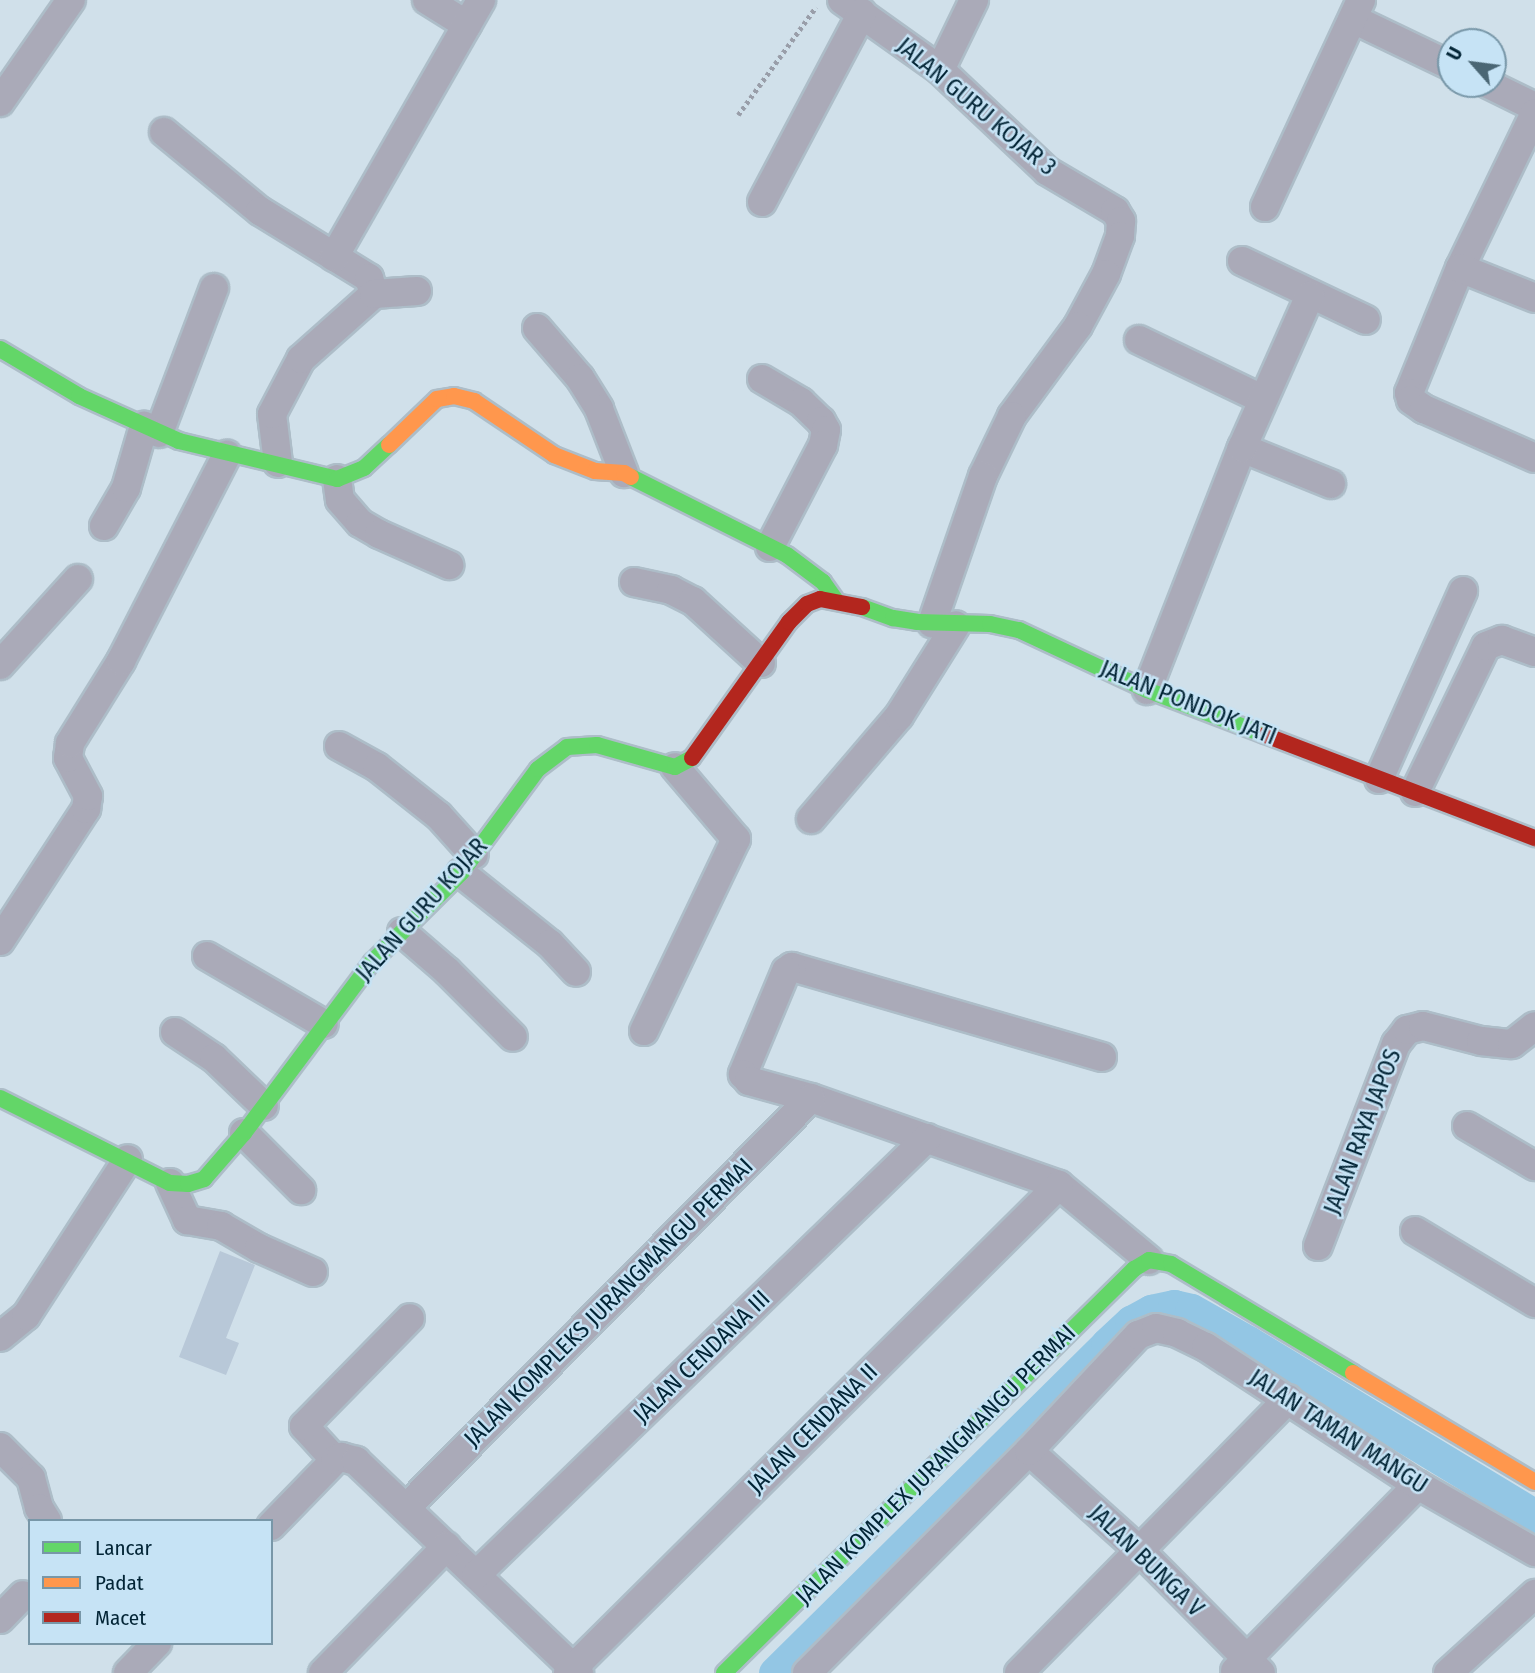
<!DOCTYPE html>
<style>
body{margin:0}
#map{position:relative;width:1535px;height:1673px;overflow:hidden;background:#d0e0ea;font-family:"Fira Sans Condensed",sans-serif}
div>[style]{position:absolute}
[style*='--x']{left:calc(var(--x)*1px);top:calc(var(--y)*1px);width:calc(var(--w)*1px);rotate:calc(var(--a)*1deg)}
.canal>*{height:33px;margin:-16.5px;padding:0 16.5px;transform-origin:16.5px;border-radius:16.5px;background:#93c6e4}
.building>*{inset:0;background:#b8c8d8}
.path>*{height:4.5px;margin-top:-2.25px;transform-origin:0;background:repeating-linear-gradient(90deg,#999ea9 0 3.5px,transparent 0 7px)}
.roads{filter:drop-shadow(2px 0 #adbdc8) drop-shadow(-2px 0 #adbdc8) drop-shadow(0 2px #adbdc8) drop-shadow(0 -2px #adbdc8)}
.street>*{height:28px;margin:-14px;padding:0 14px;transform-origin:14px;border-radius:14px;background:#aaaab8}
.fast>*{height:16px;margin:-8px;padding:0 8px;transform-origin:8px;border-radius:8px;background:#63d668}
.slow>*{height:16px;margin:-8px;padding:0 8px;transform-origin:8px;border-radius:8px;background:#ff974d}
.jam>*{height:16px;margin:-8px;padding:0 8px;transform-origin:8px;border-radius:8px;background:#b3261e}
span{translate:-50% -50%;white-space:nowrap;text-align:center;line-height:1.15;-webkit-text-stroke:5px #c6e3f5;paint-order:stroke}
.street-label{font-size:24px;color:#022435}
.legend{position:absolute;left:28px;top:1519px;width:245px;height:126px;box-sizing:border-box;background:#c6e3f5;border:2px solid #7897a8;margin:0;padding:9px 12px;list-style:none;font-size:21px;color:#022435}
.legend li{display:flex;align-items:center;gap:14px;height:35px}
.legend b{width:35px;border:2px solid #7897a8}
.north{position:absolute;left:1437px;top:28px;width:70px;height:70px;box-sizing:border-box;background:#c6e3f5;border:2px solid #7897a8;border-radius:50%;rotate:298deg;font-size:19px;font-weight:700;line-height:28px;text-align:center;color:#022435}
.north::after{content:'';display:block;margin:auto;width:24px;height:32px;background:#4a6674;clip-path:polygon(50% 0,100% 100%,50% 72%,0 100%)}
</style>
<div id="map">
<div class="canal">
<i style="--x:775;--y:1673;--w:467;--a:-44.7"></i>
<i style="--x:1107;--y:1344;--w:33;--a:-43"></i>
<i style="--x:1131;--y:1322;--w:23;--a:-29"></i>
<i style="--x:1151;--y:1311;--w:24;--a:-12"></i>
<i style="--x:1174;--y:1306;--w:17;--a:13"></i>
<i style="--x:1191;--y:1310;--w:65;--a:29.3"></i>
<i style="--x:1248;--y:1342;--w:336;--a:31.2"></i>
</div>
<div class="building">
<i style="clip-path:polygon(220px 1251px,255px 1265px,226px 1338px,239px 1343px,226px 1375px,179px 1357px)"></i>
</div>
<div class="path">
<i style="--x:738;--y:115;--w:133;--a:-54.2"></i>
</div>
<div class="roads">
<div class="street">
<i style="--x:427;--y:0;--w:47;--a:32"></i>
<i style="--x:842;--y:0;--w:120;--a:35.5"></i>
<i style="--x:940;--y:70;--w:147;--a:43.3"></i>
<i style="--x:1047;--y:171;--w:79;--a:30.5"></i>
<i style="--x:1115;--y:211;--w:12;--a:59"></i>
<i style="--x:1121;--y:221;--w:15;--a:94"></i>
<i style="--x:1120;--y:236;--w:40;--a:110.2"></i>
<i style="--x:1106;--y:274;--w:59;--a:118.3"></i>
<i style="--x:1078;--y:326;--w:112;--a:126.3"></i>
<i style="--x:1012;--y:416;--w:67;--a:115.8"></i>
<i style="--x:983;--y:476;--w:156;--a:109.1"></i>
<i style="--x:1353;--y:19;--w:109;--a:25.6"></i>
<i style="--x:940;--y:70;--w:78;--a:-64.1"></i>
<i style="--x:1488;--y:84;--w:52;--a:26.1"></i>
<i style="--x:0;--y:102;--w:124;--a:-55.2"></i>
<i style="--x:1535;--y:113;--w:172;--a:115.8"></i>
<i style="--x:1460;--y:268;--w:135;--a:112.2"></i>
<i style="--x:1409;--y:393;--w:7;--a:74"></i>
<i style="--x:1411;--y:400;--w:16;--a:35"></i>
<i style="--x:1424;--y:409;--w:121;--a:23.8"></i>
<i style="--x:164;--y:132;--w:124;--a:39.5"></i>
<i style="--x:260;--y:211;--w:128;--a:31.6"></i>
<i style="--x:369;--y:278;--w:17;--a:73"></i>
<i style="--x:762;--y:202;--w:214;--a:-62.1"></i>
<i style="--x:1265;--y:207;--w:228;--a:-65.1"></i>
<i style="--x:334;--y:257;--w:296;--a:-60.2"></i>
<i style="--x:1242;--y:261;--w:137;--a:25.4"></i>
<i style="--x:1460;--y:268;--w:81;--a:21.8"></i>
<i style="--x:537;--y:328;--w:66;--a:49.3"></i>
<i style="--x:580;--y:378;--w:36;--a:58"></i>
<i style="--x:599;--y:409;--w:69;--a:68.7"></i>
<i style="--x:1139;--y:340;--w:136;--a:25.6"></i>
<i style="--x:762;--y:379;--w:45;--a:30.5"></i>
<i style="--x:801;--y:402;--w:28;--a:44"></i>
<i style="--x:821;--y:421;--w:10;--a:61"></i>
<i style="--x:826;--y:430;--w:15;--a:101"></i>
<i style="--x:823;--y:445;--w:115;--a:117.5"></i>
<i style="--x:159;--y:433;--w:155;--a:-69.2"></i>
<i style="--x:1242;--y:448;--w:96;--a:22"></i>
<i style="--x:278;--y:463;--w:49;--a:-97"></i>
<i style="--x:272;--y:414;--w:62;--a:-62.2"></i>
<i style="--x:301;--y:359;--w:98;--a:-41.7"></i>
<i style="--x:374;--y:294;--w:43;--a:-4"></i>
<i style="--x:337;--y:479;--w:21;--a:82"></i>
<i style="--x:340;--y:500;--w:30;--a:49"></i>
<i style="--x:360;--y:523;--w:22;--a:30"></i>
<i style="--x:379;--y:534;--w:77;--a:23.9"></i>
<i style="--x:104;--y:526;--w:44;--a:-59.9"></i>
<i style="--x:126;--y:488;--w:65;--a:-73.8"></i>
<i style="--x:634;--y:582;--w:38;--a:12"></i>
<i style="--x:671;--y:590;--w:25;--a:27"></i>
<i style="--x:693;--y:601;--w:92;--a:42.4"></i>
<i style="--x:0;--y:665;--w:116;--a:-47.8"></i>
<i style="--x:1147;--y:690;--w:260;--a:-68.6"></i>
<i style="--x:1242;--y:448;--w:167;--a:-66"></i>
<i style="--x:339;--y:746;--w:43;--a:28.9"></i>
<i style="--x:377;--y:767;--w:79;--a:38.3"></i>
<i style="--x:439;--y:816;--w:52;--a:48.1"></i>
<i style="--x:1379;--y:779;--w:206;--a:-65.9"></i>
<i style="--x:1415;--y:792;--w:162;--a:-64.1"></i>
<i style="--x:1486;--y:646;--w:17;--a:-21"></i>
<i style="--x:1502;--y:640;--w:35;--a:20"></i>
<i style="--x:811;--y:819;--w:135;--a:-49.5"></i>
<i style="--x:899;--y:716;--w:107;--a:-57.9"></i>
<i style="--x:461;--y:873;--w:114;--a:38.6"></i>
<i style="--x:550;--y:944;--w:38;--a:47"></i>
<i style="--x:402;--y:932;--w:60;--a:40.9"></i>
<i style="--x:447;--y:971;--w:93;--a:45"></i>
<i style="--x:0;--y:941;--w:158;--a:-56.9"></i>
<i style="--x:86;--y:809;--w:13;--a:-81"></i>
<i style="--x:88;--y:796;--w:43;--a:-117.8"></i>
<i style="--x:68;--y:758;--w:15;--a:-82"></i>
<i style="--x:70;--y:743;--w:97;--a:-58.1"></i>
<i style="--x:121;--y:661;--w:232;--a:-62.8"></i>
<i style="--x:207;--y:956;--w:135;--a:30.2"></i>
<i style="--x:644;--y:1031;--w:213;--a:-64.4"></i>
<i style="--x:736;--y:839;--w:94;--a:-130.3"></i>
<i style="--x:175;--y:1032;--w:47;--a:33.7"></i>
<i style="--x:214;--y:1058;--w:69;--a:43.8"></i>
<i style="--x:1102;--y:1057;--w:323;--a:-163.8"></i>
<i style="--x:792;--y:967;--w:7;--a:146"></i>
<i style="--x:786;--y:971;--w:112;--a:112.7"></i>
<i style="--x:743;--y:1074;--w:9;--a:49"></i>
<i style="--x:749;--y:1081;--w:64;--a:15.3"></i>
<i style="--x:811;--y:1098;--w:263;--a:19.3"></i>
<i style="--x:1059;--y:1185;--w:117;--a:39.8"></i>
<i style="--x:1467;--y:1126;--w:79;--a:30.5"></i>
<i style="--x:244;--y:1133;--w:81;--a:45"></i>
<i style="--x:170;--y:1183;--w:41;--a:65.3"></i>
<i style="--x:187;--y:1220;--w:35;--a:10"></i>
<i style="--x:221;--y:1226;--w:44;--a:30.1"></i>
<i style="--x:259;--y:1248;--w:59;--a:24"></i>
<i style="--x:1415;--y:1231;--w:140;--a:31"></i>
<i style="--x:1318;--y:1246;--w:217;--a:-68.9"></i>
<i style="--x:1396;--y:1044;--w:18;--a:-52"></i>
<i style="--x:1407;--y:1030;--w:16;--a:-14"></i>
<i style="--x:1423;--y:1026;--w:60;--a:14.5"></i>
<i style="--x:1481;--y:1041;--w:31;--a:6"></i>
<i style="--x:1512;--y:1044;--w:29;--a:-38"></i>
<i style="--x:0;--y:1337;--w:33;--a:-39"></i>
<i style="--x:26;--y:1316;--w:187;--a:-57"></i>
<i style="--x:0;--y:1447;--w:44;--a:45"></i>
<i style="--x:31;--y:1478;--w:31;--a:75"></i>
<i style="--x:39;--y:1508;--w:15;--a:58"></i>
<i style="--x:1029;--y:1451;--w:148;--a:42"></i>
<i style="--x:1139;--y:1550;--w:173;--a:45.2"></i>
<i style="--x:335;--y:1460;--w:46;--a:-132.4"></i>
<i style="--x:304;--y:1426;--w:151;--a:-45.5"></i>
<i style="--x:406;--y:1508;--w:576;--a:-45.35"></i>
<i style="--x:271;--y:1526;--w:92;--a:-45.9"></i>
<i style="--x:335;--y:1460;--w:7;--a:-27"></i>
<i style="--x:341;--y:1457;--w:16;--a:15"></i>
<i style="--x:356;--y:1461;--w:308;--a:43.6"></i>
<i style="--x:476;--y:1575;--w:628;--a:-44.1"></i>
<i style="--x:0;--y:1619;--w:33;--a:-46"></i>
<i style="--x:1235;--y:1671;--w:261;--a:-45.5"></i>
<i style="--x:128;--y:1673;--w:42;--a:-46"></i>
<i style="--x:323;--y:1673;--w:177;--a:-45.7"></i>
<i style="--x:568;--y:1673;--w:692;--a:-44.82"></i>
<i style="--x:807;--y:1673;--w:314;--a:-45"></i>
<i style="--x:1029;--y:1451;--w:159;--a:-46.8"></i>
<i style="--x:1138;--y:1335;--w:19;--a:-21"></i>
<i style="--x:1156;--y:1328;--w:22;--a:13"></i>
<i style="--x:1177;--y:1333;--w:32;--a:26"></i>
<i style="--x:1206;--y:1347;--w:253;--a:33.1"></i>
<i style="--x:1418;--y:1485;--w:135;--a:29.8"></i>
<i style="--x:1019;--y:1673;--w:384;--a:-45.5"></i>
<i style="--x:1448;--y:1673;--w:118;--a:-42.2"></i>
</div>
<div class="fast">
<i style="--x:0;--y:349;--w:92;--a:30.7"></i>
<i style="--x:79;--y:396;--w:110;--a:24.2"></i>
<i style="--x:179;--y:441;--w:163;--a:13.5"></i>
<i style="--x:337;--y:479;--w:29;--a:-22"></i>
<i style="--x:364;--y:468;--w:34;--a:-43"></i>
<i style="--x:631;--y:477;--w:174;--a:26.6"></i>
<i style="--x:787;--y:555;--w:45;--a:36.9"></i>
<i style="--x:823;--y:582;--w:21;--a:55"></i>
<i style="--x:862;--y:607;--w:33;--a:20"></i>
<i style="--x:893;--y:618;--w:24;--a:9"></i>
<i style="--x:917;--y:622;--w:73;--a:1.6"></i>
<i style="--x:990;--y:624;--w:30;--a:12"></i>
<i style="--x:1019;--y:630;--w:141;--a:25.1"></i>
<i style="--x:1147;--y:690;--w:126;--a:20.9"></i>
<i style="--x:0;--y:1098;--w:190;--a:26.6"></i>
<i style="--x:170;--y:1183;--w:18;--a:3"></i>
<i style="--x:188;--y:1184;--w:17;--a:-17"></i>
<i style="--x:204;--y:1179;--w:61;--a:-49"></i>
<i style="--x:244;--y:1133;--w:214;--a:-53.2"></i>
<i style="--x:372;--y:962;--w:126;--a:-45"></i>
<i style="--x:461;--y:873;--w:129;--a:-53.5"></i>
<i style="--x:538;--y:769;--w:36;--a:-37"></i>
<i style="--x:567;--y:747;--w:30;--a:-4"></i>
<i style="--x:597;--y:745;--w:81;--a:15.8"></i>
<i style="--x:675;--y:767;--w:19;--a:-28"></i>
<i style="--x:724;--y:1673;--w:576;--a:-44.58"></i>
<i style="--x:1134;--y:1269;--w:17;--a:-31"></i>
<i style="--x:1149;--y:1260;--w:22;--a:10"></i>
<i style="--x:1171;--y:1264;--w:212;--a:30.9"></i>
</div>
<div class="slow">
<i style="--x:389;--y:445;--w:66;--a:-43.8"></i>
<i style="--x:437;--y:399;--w:17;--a:-10"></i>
<i style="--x:454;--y:396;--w:21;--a:14"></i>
<i style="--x:474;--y:401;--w:97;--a:34"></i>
<i style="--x:554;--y:455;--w:44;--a:21.3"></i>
<i style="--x:595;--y:471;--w:29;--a:4"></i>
<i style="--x:624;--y:473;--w:8;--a:30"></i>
<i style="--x:1353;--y:1373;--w:212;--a:30.9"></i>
</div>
<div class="jam">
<i style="--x:1265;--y:735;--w:289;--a:20.9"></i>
<i style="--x:692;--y:758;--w:167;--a:-54.5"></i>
<i style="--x:789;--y:622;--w:25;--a:-45"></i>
<i style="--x:807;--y:604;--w:14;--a:-21"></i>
<i style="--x:820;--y:599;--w:43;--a:10.8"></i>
</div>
</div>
<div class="street-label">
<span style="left:976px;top:107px;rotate:40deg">JALAN GURU KOJAR 3</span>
<span style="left:1188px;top:703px;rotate:22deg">JALAN PONDOK JATI</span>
<span style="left:422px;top:910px;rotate:-48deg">JALAN GURU KOJAR</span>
<span style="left:1363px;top:1132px;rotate:-69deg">JALAN RAYA JAPOS</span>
<span style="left:609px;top:1303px;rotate:-45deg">JALAN KOMPLEKS JURANGMANGU PERMAI</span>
<span style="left:702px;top:1357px;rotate:-44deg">JALAN CENDANA III</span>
<span style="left:813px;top:1429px;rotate:-45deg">JALAN CENDANA II</span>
<span style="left:1338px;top:1432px;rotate:33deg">JALAN TAMAN MANGU</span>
<span style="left:936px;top:1465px;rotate:-45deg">JALAN KOMPLEX JURANGMANGU PERMAI</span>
<span style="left:1146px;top:1561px;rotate:44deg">JALAN BUNGA V</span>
</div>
<ul class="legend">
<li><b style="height:9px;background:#63d668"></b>Lancar</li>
<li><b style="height:9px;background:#ff974d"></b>Padat</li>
<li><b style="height:9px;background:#b3261e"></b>Macet</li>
</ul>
<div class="north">U</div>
</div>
